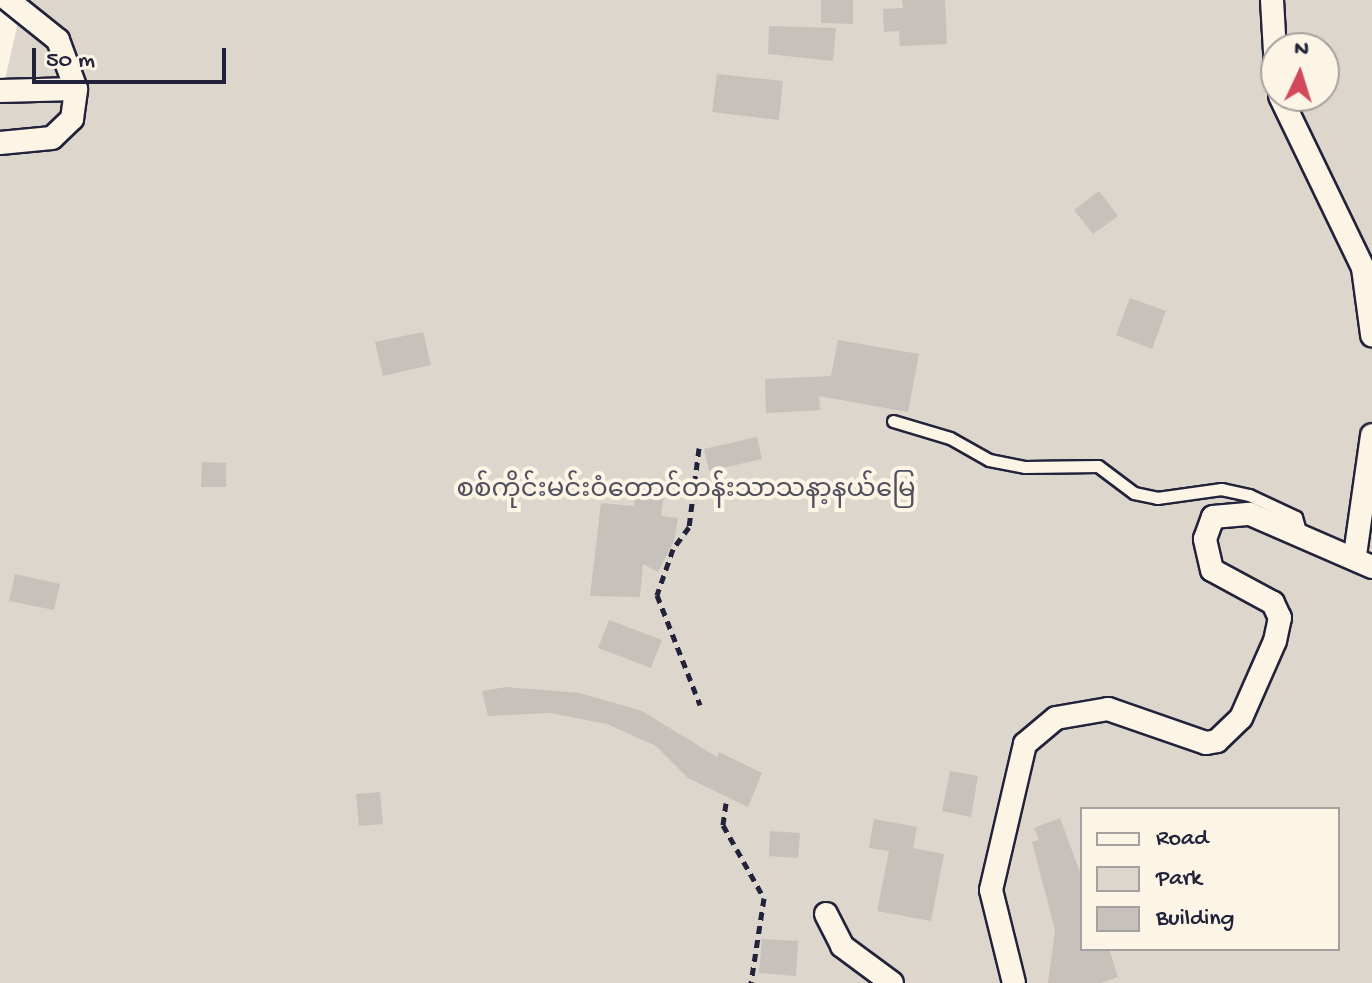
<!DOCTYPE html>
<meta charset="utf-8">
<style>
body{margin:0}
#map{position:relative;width:1372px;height:983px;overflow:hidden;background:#fcf5e5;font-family:"Gochi Hand","Noto Sans Myanmar",sans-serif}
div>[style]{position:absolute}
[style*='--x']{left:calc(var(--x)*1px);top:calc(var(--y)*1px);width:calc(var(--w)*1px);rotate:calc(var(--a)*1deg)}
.green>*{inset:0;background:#dcd6cc}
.building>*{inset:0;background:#c6c1bb}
.path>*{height:5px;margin-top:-2.5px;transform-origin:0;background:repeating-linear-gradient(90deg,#22223b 0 8px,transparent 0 14px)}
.roads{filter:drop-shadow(2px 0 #22223b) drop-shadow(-2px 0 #22223b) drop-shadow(0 2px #22223b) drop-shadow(0 -2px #22223b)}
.lane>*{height:11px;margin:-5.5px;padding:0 5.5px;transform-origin:5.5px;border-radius:5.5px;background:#fcf5e5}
.street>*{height:22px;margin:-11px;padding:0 11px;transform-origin:11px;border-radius:11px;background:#fcf5e5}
span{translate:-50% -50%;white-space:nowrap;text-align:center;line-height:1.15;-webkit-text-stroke:8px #fcf5e5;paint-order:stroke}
.park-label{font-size:26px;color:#504f5f}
.legend{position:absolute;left:1080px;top:807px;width:260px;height:144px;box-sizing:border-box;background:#fcf5e5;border:2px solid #a5a1a1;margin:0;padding:10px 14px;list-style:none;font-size:24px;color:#22223b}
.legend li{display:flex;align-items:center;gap:16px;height:40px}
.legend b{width:40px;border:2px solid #a5a1a1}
.north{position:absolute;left:1260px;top:32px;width:80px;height:80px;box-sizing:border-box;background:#fcf5e5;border:2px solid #a5a1a1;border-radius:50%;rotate:4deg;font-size:22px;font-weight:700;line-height:32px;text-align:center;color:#22223b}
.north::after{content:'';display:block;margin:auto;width:28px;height:36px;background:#d1495b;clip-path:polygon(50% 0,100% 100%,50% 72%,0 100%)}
.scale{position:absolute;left:32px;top:48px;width:194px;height:36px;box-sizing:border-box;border:4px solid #22223b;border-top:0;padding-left:10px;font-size:24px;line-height:28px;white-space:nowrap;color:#22223b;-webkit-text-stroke:6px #fcf5e5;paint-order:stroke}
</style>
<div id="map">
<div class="green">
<i style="clip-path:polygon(evenodd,23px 0,1372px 0,1372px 983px,0 983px,0 102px,23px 0,1276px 48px,1324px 48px,1324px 96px,1276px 96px,1276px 48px,23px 0,1082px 809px,1338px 809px,1338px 949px,1082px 949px,1082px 809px)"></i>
</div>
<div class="building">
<i style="clip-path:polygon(821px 0,853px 0,853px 24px,821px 23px)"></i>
<i style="clip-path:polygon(902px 0,945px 0,947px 44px,900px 46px,899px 31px,884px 32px,883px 9px,903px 8px)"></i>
<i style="clip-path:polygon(769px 26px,836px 28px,833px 61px,768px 54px)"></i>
<i style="clip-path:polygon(717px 74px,783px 81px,779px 120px,712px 112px)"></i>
<i style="clip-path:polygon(1099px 191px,1118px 216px,1093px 234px,1074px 210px)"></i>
<i style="clip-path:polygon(1130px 298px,1166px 311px,1152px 349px,1116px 335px)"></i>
<i style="clip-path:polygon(423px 332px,431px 365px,383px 376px,375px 342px)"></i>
<i style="clip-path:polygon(838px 340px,919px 354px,908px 412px,819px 396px,820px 410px,766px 413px,765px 379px,831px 376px)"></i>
<i style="clip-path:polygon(757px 437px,762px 459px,709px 471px,704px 449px)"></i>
<i style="clip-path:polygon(202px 462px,226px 463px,226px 487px,201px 487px)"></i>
<i style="clip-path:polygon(636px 490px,664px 494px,661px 516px,678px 518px,674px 541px,658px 572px,643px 564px,640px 597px,590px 596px,601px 503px,634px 506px)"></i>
<i style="clip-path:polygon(15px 574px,60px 584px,54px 610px,9px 601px)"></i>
<i style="clip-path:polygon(609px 620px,662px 640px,651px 668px,598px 648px)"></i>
<i style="clip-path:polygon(506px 687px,580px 693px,642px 711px,717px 757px,719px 752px,762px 773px,748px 807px,688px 778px,656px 746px,607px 724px,550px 713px,488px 716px,482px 691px)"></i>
<i style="clip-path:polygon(950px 771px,978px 776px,971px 817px,942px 811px)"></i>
<i style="clip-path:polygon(380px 792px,383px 824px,359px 826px,356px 794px)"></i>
<i style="clip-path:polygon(1060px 818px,1082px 878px,1082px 949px,1109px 949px,1118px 977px,1101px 983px,1048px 983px,1055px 930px,1032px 842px,1039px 840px,1034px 828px)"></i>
<i style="clip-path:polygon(874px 819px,917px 827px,913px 848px,944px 854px,931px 921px,877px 911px,889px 851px,869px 848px)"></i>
<i style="clip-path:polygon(770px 831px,800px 833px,798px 858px,769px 856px)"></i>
<i style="clip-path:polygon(762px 939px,798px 941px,796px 976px,759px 973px)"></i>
</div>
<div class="path">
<i style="--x:699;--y:448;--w:80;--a:97.2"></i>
<i style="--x:689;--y:527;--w:27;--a:126"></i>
<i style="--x:673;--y:549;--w:49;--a:109.2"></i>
<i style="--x:657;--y:595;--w:118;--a:68.6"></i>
<i style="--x:726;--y:803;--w:22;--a:98"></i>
<i style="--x:723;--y:825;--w:84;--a:60.7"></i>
<i style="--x:764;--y:898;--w:86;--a:98.7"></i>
</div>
<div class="roads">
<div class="lane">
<i style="--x:893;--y:421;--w:59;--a:16.6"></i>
<i style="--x:950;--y:438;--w:45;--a:29.4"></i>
<i style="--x:989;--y:460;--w:37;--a:11"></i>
<i style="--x:1025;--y:467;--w:73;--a:-0.8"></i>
<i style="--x:1098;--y:466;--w:45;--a:36.9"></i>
<i style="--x:1134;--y:493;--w:24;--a:12"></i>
<i style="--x:1157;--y:498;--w:65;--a:-8"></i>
<i style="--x:1221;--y:489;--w:29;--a:12"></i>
<i style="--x:1249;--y:495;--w:52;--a:25.1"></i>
<i style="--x:1296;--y:517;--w:18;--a:74"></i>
</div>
<div class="street">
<i style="--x:1272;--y:0;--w:70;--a:86.7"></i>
<i style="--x:0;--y:91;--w:76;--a:-1.5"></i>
<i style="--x:1280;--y:96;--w:191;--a:64.2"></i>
<i style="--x:1363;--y:268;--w:68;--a:82.3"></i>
<i style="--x:0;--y:143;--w:52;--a:-5.5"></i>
<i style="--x:52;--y:138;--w:28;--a:-44"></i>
<i style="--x:72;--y:119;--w:30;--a:-82"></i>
<i style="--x:76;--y:89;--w:52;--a:-110.2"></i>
<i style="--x:58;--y:40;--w:64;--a:-141.3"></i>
<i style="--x:1355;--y:555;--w:121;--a:-81.9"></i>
<i style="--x:826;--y:914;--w:36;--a:63"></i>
<i style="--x:842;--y:946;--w:62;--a:36.5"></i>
<i style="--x:1014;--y:983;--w:96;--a:-103.9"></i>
<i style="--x:991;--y:890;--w:150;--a:-76.9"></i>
<i style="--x:1025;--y:744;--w:40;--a:-40"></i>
<i style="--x:1056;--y:718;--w:53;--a:-9.8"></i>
<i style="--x:1108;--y:709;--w:104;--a:19.1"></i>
<i style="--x:1206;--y:743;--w:11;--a:-10"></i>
<i style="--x:1217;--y:741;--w:33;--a:-44"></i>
<i style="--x:1241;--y:718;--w:84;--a:-66.2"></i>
<i style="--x:1275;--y:641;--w:24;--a:-78"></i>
<i style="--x:1280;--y:618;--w:17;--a:-115"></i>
<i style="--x:1273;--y:603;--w:69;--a:-151.6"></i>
<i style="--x:1212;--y:570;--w:32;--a:-103"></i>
<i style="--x:1205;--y:539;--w:23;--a:-70"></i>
<i style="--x:1213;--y:517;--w:37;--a:-5"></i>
<i style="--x:1250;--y:514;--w:133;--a:23.5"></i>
</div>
</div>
<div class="park-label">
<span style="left:686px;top:492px">စစ်ကိုင်းမင်းဝံတောင်တန်းသာသနာ့နယ်မြေ</span>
</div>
<ul class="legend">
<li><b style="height:10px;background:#fcf5e5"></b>Road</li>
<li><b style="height:22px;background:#dcd6cc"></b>Park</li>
<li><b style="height:22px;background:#c6c1bb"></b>Building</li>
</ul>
<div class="north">N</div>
<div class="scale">50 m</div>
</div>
